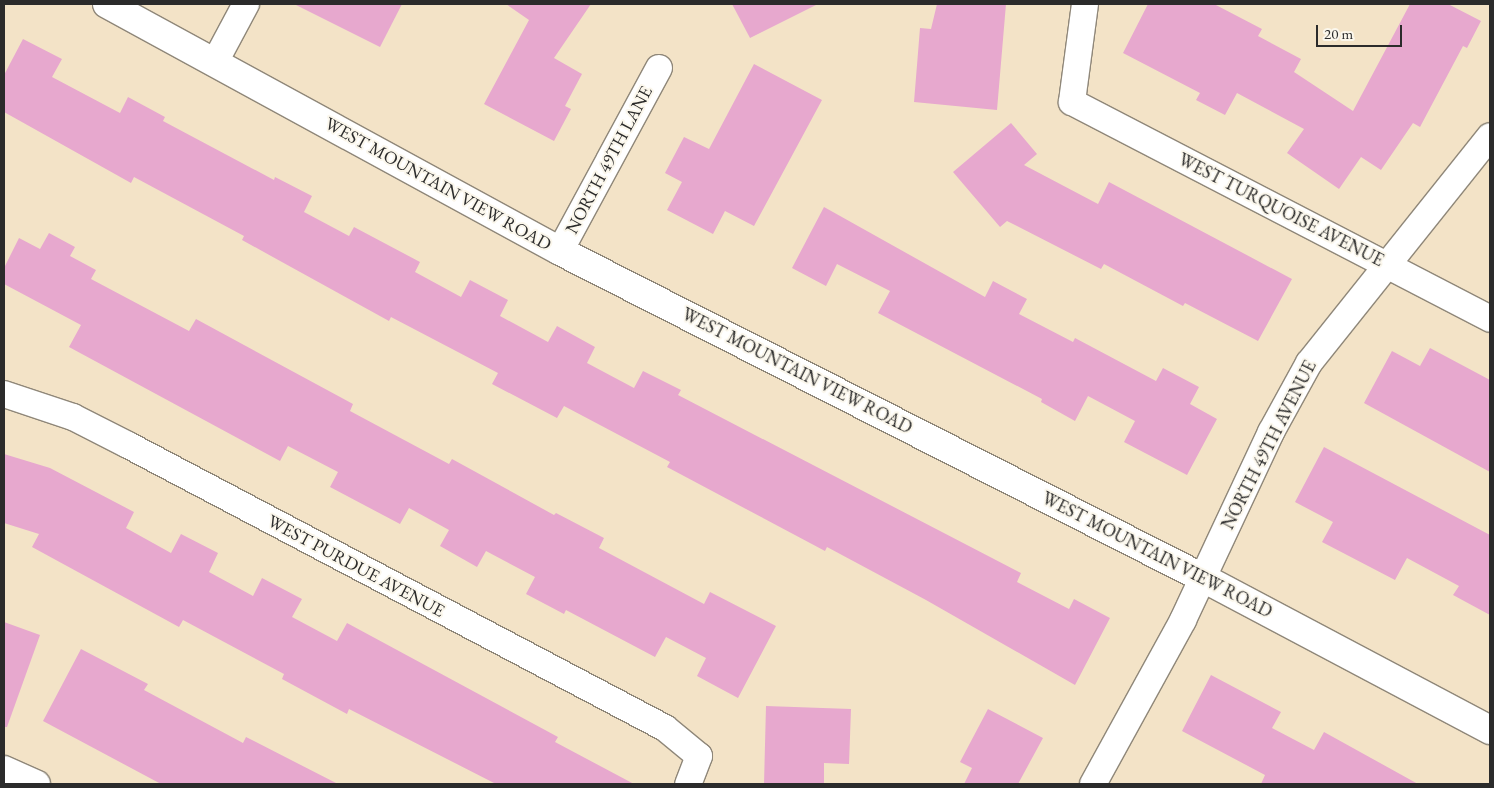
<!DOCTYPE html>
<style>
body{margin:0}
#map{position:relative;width:1494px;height:788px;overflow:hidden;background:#f3e3c7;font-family:"EB Garamond",serif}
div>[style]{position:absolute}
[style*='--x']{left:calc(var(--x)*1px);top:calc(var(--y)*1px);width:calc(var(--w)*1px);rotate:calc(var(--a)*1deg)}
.building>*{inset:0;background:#e7a8ce}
.roads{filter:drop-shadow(1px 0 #8f8779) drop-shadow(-1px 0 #8f8779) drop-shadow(0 1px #8f8779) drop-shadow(0 -1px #8f8779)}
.minor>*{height:26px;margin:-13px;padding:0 13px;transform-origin:13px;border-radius:13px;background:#fff}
.tertiary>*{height:28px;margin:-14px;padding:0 14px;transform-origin:14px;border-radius:14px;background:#fff}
span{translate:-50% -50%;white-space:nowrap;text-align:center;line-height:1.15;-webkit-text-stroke:4px #fbf7ec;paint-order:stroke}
.street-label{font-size:18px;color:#2b2b2b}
.frame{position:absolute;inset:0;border:5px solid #2b2b2b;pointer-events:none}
.scale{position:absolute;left:1316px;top:25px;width:86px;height:22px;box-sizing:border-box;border:2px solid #2b2b2b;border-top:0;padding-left:6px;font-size:15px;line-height:18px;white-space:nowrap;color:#2b2b2b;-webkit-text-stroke:4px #fbf7ec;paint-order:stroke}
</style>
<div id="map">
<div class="building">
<i style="clip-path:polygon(294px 4px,402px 4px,380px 47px)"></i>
<i style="clip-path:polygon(506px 4px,591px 4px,554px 58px,582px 74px,565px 106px,571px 109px,554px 141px,484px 104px,529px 20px)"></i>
<i style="clip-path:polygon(732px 4px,818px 4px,750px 38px)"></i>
<i style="clip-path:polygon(937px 4px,1006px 4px,997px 110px,914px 102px,920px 28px,931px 29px)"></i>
<i style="clip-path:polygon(1148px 4px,1214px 4px,1262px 29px,1258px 36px,1301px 59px,1294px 72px,1353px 111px,1410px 4px,1448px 4px,1481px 21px,1467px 48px,1463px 46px,1420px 127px,1413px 123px,1381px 170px,1361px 157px,1339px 189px,1287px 153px,1304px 129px,1237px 93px,1225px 115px,1196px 100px,1200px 93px,1123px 53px)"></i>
<i style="clip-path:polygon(23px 39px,62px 59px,52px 77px,120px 113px,128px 97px,165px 117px,163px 121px,274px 180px,275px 177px,312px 196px,304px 212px,349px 236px,354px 227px,420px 262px,415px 272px,461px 297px,470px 280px,508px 300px,500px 316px,548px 342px,557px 326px,595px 347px,587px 363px,634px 388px,643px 371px,681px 390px,678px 395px,1021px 573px,1017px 582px,1069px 609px,1074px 599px,1110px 618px,1075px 685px,926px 600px,827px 547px,825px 551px,667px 467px,670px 462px,564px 406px,557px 418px,492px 384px,498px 373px,391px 317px,389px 321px,242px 240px,244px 236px,134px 177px,131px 183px,4px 112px,4px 75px)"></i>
<i style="clip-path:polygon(754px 64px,822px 100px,754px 226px,725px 211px,713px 234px,667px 210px,682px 182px,665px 173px,684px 137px,709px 149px)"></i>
<i style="clip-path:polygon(1011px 123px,1037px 154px,1024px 165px,1098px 204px,1109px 182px,1292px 279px,1258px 341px,1185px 303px,1183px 306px,1104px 264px,1101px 269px,1007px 221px,1000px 227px,953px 172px)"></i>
<i style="clip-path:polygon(824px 207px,985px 297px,993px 281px,1027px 299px,1019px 314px,1073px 342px,1075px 338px,1156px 381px,1163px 368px,1199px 387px,1190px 404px,1217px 419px,1187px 475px,1124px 442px,1135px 421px,1088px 396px,1075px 421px,1041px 402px,1042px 399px,878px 313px,890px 291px,837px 264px,826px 286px,792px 268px)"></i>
<i style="clip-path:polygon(49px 233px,75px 247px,70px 256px,96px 270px,91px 279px,189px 331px,196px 319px,353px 404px,350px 411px,449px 464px,452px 459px,554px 515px,556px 513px,604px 538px,599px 548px,704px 604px,710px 592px,776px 626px,738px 698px,697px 676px,706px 658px,666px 637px,655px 657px,566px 610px,564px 614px,526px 594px,535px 577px,486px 551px,477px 567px,440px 546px,449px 530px,409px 508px,400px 524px,330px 487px,338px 472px,288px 446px,280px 461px,69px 347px,81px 325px,4px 284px,4px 268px,19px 238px,40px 249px)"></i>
<i style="clip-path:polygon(1430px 348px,1490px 380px,1490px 472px,1364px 403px,1392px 351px,1420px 366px)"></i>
<i style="clip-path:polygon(1324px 447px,1490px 535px,1490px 615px,1453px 595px,1459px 586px,1407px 558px,1395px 580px,1322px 542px,1333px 522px,1295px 502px)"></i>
<i style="clip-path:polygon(4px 454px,50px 468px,134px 512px,126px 528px,171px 553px,181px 534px,218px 553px,209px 572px,253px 596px,262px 578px,302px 599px,292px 617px,337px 641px,347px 623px,558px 737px,555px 742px,634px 784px,496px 784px,349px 709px,347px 714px,282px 679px,284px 674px,183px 620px,179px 627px,32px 547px,39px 534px,4px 523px)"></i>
<i style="clip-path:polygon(4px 622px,40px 635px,7px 727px,4px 727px)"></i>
<i style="clip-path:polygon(81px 649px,148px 684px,144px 690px,243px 743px,246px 737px,338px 784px,161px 784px,43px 721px)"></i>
<i style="clip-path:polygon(1211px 675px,1281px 712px,1272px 728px,1314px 750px,1324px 732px,1418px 784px,1261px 784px,1265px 775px,1182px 731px)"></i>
<i style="clip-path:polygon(766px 706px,851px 709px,849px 764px,824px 763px,824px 784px,764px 784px)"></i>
<i style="clip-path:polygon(988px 709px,1043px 738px,1018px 784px,964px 784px,972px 768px,960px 762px)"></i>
</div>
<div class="roads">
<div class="minor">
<i style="--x:1085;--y:4;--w:99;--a:97.6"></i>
<i style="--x:1072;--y:102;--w:471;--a:27.4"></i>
<i style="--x:215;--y:62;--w:66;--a:-61.9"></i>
<i style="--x:560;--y:251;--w:208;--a:-61.6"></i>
<i style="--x:4;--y:394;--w:73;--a:18.4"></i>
<i style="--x:73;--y:417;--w:62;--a:27"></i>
<i style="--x:128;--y:445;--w:607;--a:27.79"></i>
<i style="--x:665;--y:728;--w:44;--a:39.5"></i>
<i style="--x:699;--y:756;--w:30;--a:111"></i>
<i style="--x:4;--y:769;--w:36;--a:24"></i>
<i style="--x:1093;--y:784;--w:187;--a:-61.2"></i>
<i style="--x:1183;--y:620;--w:208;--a:-64.9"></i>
<i style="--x:1271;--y:432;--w:79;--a:-61.2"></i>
<i style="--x:1309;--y:363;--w:290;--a:-51.4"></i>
</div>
<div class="tertiary">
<i style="--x:107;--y:4;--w:516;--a:28.6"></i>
<i style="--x:560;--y:251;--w:721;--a:26.96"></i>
<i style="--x:1203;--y:578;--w:325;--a:27.9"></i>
</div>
</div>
<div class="street-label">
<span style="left:609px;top:160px;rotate:-62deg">NORTH 49TH LANE</span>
<span style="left:438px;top:184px;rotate:29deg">WEST MOUNTAIN VIEW ROAD</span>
<span style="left:1281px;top:210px;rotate:27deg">WEST TURQUOISE AVENUE</span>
<span style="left:797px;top:371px;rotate:27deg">WEST MOUNTAIN VIEW ROAD</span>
<span style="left:1269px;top:445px;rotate:-63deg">NORTH 49TH AVENUE</span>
<span style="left:1157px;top:555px;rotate:27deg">WEST MOUNTAIN VIEW ROAD</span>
<span style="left:356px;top:566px;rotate:28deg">WEST PURDUE AVENUE</span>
</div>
<div class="frame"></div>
<div class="scale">20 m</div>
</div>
